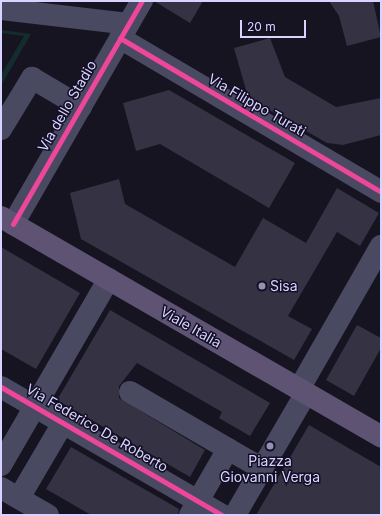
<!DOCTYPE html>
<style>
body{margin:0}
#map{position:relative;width:382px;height:516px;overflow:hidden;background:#161421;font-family:Inter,sans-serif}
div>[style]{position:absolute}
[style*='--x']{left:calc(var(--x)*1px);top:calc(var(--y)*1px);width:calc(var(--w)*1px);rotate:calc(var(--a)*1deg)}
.green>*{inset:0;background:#132c2d}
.building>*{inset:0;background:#343243}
.minor>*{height:22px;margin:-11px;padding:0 11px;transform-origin:11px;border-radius:11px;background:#4a4962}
.major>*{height:22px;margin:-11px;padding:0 11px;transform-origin:11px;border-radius:11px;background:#5e5373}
.cycleway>*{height:5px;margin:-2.5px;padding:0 2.5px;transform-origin:2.5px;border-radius:2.5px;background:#ed469a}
.dots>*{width:11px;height:11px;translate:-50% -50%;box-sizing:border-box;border:2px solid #130f26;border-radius:50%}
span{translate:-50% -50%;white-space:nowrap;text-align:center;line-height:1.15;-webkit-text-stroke:3px #130f26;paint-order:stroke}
.street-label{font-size:14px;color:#d9d4ff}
.poi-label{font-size:14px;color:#d9d4ff}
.left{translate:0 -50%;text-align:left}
.frame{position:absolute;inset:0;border:2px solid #d9d4ff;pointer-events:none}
.scale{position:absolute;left:240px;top:20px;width:66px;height:18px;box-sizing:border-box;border:2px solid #d9d4ff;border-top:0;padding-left:5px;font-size:12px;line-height:14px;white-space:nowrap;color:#d9d4ff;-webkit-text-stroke:3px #130f26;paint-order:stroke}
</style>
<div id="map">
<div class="green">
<i style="clip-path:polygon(1px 30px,31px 34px,2px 84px,1px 75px,24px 36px,1px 33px)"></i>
</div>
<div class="building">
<i style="clip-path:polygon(154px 1px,203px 1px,190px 23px)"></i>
<i style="clip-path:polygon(329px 1px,373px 1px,381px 37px,347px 46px,339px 16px)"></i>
<i style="clip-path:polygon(270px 38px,285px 77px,336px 107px,381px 98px,381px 135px,343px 145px,327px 143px,255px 102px,246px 90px,234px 48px)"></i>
<i style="clip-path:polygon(169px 90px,295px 163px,269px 208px,160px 144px,136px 151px,123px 103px)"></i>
<i style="clip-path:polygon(119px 179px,125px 204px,235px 267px,263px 218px,306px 243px,337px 188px,379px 213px,360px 246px,337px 232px,288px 316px,312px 329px,294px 360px,81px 239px,70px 193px)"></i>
<i style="clip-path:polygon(1px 247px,80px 293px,36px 369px,1px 349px)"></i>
<i style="clip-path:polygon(110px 310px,270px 403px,250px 436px,219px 418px,222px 412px,137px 363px,119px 386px,119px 398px,205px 450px,190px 477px,57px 400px)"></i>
<i style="clip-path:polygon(357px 325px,381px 338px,381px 348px,354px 396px,326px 380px)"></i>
<i style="clip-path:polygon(309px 425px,381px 467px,381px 515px,256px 515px)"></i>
<i style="clip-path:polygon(71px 447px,179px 509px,178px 515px,91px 515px,46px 489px)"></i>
</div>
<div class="minor">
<i style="--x:1;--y:9;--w:128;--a:6.7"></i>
<i style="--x:120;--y:38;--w:303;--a:30.5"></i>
<i style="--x:1;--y:129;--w:60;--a:-58.7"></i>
<i style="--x:32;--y:78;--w:57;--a:30.6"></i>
<i style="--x:13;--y:224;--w:258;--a:-60"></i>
<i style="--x:1;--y:387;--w:255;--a:30.1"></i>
<i style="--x:299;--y:389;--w:165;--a:-60.2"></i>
<i style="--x:130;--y:392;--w:113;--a:30.2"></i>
<i style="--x:1;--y:465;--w:215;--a:-59.9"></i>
<i style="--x:1;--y:488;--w:54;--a:29.9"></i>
<i style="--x:19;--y:498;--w:87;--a:-59.6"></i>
<i style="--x:190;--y:515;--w:76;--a:-60.1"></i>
<i style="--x:228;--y:449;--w:39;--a:30"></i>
<i style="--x:235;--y:515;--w:141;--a:-59.8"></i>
</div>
<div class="major">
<i style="--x:1;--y:217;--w:439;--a:30"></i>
</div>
<div class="cycleway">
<i style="--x:120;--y:38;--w:303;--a:30.5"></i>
<i style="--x:13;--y:224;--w:258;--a:-60"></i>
<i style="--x:1;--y:387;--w:255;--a:30.1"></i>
</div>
<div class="dots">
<i style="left:262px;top:286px;background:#9591b1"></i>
<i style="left:270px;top:446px;background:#9591b1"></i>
</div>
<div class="street-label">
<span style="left:257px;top:105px;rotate:30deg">Via Filippo Turati</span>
<span style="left:67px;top:106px;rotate:-60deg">Via dello Stadio</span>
<span style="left:191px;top:327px;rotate:30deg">Viale Italia</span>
<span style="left:97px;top:428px;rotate:30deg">Via Federico De Roberto</span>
</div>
<div class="poi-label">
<span class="left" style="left:270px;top:286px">Sisa</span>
<span style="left:270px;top:469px">Piazza<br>Giovanni Verga</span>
</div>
<div class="frame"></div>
<div class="scale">20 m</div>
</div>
